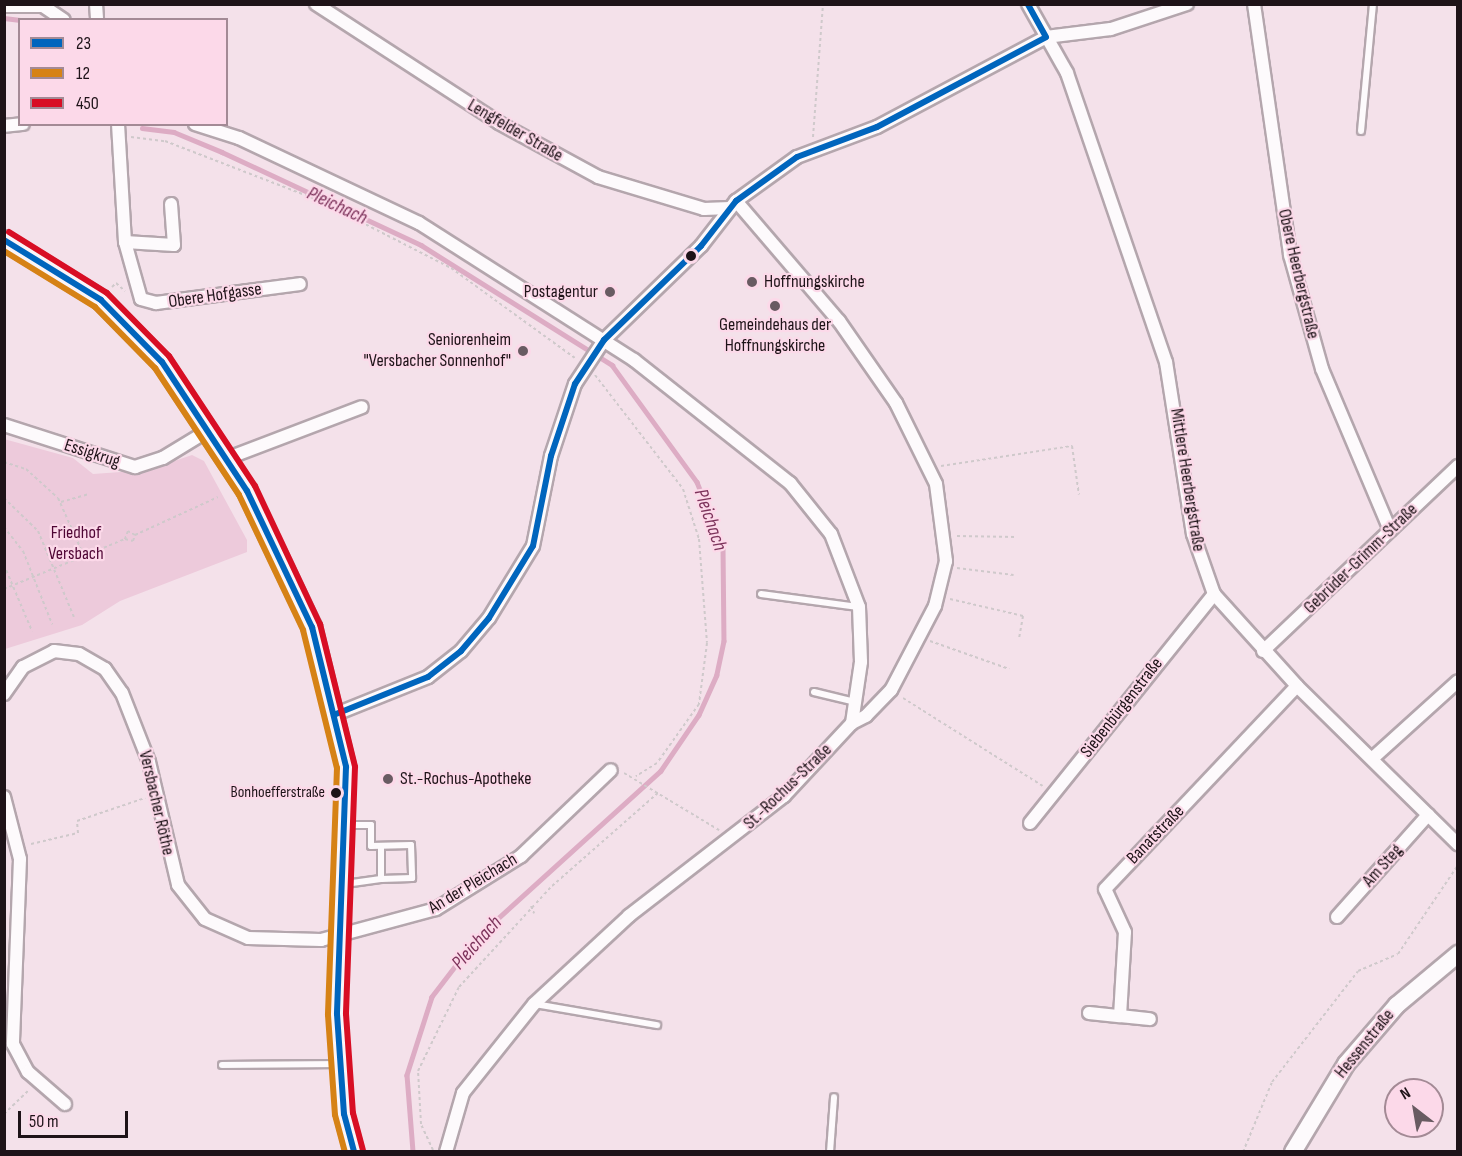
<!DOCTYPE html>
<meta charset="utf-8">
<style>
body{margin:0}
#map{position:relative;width:1462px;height:1156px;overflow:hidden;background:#f4e1ea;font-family:"Sofia Sans Condensed",sans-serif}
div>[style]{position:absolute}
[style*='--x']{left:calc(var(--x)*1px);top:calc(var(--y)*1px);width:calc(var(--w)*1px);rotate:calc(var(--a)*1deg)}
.green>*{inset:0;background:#edcadb}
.stream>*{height:4.5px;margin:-2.25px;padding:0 2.25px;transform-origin:2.25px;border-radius:2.25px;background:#ddacc4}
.path>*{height:2px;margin-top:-1px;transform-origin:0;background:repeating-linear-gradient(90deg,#cfc9cb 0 3px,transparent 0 6px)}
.roads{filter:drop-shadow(2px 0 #b4a6ad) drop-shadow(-2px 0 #b4a6ad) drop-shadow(0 2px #b4a6ad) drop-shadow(0 -2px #b4a6ad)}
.service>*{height:6px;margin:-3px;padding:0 3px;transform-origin:3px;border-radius:3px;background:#fdfafc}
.minor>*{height:12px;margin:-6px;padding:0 6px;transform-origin:6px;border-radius:6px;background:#fdfafc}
.tertiary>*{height:16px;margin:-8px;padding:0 8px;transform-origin:8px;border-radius:8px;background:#fdfafc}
.secondary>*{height:18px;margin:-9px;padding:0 9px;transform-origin:9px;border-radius:9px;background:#faf5f8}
.bus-1>*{height:6px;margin:-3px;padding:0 3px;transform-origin:3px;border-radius:3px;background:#0065bd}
.bus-2>*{height:6px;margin:-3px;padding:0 3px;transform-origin:3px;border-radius:3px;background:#d68215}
.bus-3>*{height:6px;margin:-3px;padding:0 3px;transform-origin:3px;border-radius:3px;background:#d80e24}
.dots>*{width:16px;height:16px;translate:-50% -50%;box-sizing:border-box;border:3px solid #fcd9e9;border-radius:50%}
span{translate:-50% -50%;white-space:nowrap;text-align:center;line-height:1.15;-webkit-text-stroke:4.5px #fcd9e9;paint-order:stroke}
.bus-label{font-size:16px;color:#1e1318}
.right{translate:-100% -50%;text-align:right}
.street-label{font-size:18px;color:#1e1318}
.poi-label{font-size:18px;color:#1e1318}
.left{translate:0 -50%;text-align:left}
.park-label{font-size:18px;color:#4f0534}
.water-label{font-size:20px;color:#7d335b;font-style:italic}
.frame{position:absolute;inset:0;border:6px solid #1e1318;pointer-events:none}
.legend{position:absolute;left:18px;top:18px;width:210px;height:108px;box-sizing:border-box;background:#fcd9e9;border:2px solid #a38a95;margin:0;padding:8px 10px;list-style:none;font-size:18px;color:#1e1318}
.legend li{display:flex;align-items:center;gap:12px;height:30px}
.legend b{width:30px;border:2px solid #a38a95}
.north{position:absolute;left:1384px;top:1078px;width:60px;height:60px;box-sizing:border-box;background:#fcd9e9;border:2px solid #a38a95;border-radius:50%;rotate:329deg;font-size:16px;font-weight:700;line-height:24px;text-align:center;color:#1e1318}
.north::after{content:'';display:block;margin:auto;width:21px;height:27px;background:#695b62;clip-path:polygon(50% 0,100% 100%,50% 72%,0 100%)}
.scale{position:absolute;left:18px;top:1111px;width:110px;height:27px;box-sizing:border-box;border:3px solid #1e1318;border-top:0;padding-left:8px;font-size:18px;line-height:21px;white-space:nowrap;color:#1e1318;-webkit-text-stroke:4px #fcd9e9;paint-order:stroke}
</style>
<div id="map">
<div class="green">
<i style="clip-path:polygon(4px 439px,73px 458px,93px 474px,148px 470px,192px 455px,204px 461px,247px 540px,247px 552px,120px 601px,82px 625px,5px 649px)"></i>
</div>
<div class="stream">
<i style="--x:4;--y:18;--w:16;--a:7"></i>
<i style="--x:142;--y:128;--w:32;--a:7"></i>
<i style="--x:174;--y:132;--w:52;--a:22.6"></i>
<i style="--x:222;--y:152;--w:220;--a:25"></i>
<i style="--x:421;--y:245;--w:226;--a:32.1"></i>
<i style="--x:612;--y:365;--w:145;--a:54"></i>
<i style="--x:697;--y:482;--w:70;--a:68.2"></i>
<i style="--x:723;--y:547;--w:94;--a:89.4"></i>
<i style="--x:724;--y:641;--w:35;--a:102"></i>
<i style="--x:717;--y:675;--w:44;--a:114.2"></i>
<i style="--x:699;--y:715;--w:68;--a:124.2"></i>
<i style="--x:661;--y:771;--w:247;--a:137.8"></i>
<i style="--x:478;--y:937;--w:76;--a:127.5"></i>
<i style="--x:432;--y:997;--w:82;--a:107.8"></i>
<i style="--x:407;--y:1075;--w:77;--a:85.5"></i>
</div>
<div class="path">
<i style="--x:131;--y:137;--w:34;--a:7"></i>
<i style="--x:165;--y:141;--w:164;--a:21.1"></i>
<i style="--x:318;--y:200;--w:149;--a:27.1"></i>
<i style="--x:451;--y:268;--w:153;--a:36"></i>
<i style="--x:813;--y:137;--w:133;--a:-85.7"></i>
<i style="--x:112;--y:287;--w:6;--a:-45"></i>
<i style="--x:116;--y:283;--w:12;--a:42"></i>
<i style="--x:595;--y:375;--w:144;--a:52.3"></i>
<i style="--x:683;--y:489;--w:52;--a:72.3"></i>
<i style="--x:699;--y:539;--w:104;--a:85.6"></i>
<i style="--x:707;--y:643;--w:62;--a:97.5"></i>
<i style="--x:699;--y:704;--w:72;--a:125.4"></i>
<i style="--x:657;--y:763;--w:25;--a:148"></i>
<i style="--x:4;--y:462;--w:23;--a:18"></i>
<i style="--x:26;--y:469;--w:43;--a:42.2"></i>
<i style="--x:58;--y:498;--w:64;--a:65.9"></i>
<i style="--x:941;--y:466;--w:133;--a:-8.7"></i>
<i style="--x:1072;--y:446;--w:49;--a:81.9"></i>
<i style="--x:4;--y:498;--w:47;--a:44.1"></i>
<i style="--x:38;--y:531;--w:93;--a:67.3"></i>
<i style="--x:61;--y:502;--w:29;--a:-16"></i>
<i style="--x:4;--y:527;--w:31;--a:52"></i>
<i style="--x:23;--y:551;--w:79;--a:68.3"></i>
<i style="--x:135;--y:535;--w:8;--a:-150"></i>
<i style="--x:128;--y:531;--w:9;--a:111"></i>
<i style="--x:125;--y:539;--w:8;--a:14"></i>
<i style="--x:133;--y:541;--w:6;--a:-72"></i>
<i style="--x:135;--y:535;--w:91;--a:-24.6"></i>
<i style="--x:957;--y:536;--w:59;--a:1"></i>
<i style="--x:4;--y:565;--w:72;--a:67"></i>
<i style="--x:957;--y:568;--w:57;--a:7"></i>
<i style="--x:4;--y:589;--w:131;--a:-22.5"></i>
<i style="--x:950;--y:599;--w:75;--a:13.1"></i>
<i style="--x:1023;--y:616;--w:22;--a:100"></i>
<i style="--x:930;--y:641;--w:84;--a:19.5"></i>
<i style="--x:903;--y:698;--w:165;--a:32.2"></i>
<i style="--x:624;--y:773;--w:111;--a:31"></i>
<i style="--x:31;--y:844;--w:48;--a:-13.2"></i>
<i style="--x:78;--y:833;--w:12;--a:-95"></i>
<i style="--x:77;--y:821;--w:72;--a:-18.7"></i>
<i style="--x:531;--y:906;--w:8;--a:67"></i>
<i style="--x:4;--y:1114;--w:35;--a:-44"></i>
<i style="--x:433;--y:1150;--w:29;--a:-115"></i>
<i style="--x:421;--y:1124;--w:53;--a:-93.2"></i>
<i style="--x:418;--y:1071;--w:93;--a:-64"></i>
<i style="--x:459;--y:987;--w:137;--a:-47.4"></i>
<i style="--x:552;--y:886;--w:142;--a:-41.3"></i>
<i style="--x:1243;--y:1152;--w:76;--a:-67.5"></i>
<i style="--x:1272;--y:1082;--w:140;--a:-52.2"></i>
<i style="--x:1358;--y:971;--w:43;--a:-23"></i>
<i style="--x:1398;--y:954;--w:107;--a:-56"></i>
</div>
<div class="roads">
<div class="service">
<i style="--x:1361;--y:131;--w:128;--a:-84.6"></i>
<i style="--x:761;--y:594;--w:98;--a:7.6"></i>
<i style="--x:814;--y:692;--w:42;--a:13.7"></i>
<i style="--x:347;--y:825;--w:24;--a:0"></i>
<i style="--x:371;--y:825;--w:21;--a:90"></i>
<i style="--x:371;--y:846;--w:40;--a:-1.4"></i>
<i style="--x:411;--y:845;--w:33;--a:88"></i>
<i style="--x:412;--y:878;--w:31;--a:178"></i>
<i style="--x:345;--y:884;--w:36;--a:-8"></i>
<i style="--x:381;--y:879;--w:33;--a:-90"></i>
<i style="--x:535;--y:1004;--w:124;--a:9.8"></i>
<i style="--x:222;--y:1065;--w:116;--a:-0.5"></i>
<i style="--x:830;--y:1152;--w:55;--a:-85.8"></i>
</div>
<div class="minor">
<i style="--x:96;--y:4;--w:16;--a:86"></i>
<i style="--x:316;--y:4;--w:218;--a:33"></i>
<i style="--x:499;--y:123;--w:113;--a:28.6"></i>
<i style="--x:598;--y:177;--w:111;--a:16.8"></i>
<i style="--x:704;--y:209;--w:26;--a:-2"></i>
<i style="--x:1028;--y:4;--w:79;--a:60.5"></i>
<i style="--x:1067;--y:73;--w:305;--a:71.1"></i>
<i style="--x:1166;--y:362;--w:174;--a:81.1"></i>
<i style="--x:1193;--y:534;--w:64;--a:70.7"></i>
<i style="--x:1214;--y:594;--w:124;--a:47.9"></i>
<i style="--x:1297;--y:686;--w:226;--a:44.5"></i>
<i style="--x:1254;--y:4;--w:254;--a:81.8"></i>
<i style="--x:1290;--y:255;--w:118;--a:74.3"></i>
<i style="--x:1322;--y:369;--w:175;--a:67.1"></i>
<i style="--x:4;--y:6;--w:39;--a:0"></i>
<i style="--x:43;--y:6;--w:25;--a:34"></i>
<i style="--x:118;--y:124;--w:118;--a:86.6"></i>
<i style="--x:125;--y:242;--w:59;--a:74.3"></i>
<i style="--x:141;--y:299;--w:16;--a:15"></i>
<i style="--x:156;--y:303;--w:145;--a:-7.5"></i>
<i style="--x:195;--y:124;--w:46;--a:17.7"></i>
<i style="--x:239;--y:138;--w:199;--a:25.3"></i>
<i style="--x:419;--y:223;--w:255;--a:32.5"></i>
<i style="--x:634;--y:360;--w:199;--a:38.3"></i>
<i style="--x:790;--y:483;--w:65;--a:51.2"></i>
<i style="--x:831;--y:534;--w:78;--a:69"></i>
<i style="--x:859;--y:607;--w:55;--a:87.9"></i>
<i style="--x:861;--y:662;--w:62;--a:98.4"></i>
<i style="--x:852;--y:723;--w:100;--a:133"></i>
<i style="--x:784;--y:796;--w:196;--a:142.3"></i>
<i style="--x:629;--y:916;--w:129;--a:137.2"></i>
<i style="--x:534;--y:1004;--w:114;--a:128.6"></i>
<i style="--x:463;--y:1093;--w:61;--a:106.1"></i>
<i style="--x:4;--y:126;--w:19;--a:-6"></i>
<i style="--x:736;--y:201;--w:158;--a:49.4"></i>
<i style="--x:839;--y:321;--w:100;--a:55.2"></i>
<i style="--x:896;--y:403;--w:90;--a:63.7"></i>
<i style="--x:936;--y:484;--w:78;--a:82.6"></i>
<i style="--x:946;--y:561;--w:46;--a:103.7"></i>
<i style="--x:935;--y:606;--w:95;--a:117.6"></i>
<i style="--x:891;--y:690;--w:36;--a:134"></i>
<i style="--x:866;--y:716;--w:16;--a:153"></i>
<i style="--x:125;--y:242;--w:49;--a:3.5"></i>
<i style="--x:174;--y:245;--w:41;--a:-94.2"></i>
<i style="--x:4;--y:425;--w:138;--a:17.8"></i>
<i style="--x:135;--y:467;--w:29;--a:-18"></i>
<i style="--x:163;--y:458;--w:54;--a:-31.3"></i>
<i style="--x:228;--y:458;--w:143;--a:-20.8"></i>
<i style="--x:1263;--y:651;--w:269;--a:-43.5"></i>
<i style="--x:4;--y:694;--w:33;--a:-55"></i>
<i style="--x:23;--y:667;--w:35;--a:-27"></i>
<i style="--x:54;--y:651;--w:25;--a:7"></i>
<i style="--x:79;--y:654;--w:30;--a:30"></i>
<i style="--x:105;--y:669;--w:29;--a:55"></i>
<i style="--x:122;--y:693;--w:74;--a:68.6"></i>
<i style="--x:149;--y:762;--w:126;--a:76.7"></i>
<i style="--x:178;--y:885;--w:43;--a:51.5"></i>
<i style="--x:205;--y:919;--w:47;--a:23.8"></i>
<i style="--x:248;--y:938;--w:73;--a:1.6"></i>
<i style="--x:321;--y:940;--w:119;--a:-15.1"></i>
<i style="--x:436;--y:909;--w:100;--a:-31.9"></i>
<i style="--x:521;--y:856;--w:124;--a:-43.7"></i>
<i style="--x:336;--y:714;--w:99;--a:-21.9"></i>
<i style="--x:428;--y:677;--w:42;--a:-38.2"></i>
<i style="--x:461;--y:651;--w:43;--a:-49.7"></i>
<i style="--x:489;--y:618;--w:84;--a:-58.6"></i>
<i style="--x:533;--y:546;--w:92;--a:-78.7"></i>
<i style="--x:551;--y:456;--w:76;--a:-71.6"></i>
<i style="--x:575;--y:384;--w:53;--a:-56.6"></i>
<i style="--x:604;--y:340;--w:135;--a:-44.1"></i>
<i style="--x:701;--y:246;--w:57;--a:-52.1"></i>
<i style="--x:736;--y:201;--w:75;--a:-35.8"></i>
<i style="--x:797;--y:157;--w:85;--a:-20.6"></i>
<i style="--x:877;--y:127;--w:191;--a:-28"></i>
<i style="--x:1046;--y:37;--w:65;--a:-7"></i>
<i style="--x:1111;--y:29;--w:80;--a:-18.2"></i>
<i style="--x:1374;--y:757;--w:113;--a:-42.1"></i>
<i style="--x:4;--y:797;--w:64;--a:75.5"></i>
<i style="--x:20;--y:859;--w:185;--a:92.2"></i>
<i style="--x:13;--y:1044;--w:32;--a:62"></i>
<i style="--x:28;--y:1072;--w:49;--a:40.9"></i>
<i style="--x:1030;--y:823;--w:294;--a:-51.2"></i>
<i style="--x:1337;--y:917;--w:137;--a:-48.3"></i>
<i style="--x:1089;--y:1013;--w:31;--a:6"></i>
<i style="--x:1120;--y:1016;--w:84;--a:-86.6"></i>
<i style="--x:1125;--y:932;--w:47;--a:-114.9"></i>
<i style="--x:1105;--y:889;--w:279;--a:-46.6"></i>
<i style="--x:1120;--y:1016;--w:30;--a:6"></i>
</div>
<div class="tertiary">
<i style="--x:1293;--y:1152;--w:103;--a:-58.9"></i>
<i style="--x:1346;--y:1064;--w:78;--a:-49.2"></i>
<i style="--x:1397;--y:1005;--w:80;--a:-39.9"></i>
</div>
<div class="secondary">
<i style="--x:4;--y:240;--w:114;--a:31.7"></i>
<i style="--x:101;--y:300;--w:87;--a:45.5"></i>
<i style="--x:162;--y:362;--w:154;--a:56.6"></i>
<i style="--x:247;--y:491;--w:151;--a:64.5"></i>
<i style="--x:312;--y:627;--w:144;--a:76.3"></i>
<i style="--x:346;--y:767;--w:247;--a:92.1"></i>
<i style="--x:337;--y:1014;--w:100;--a:86"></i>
<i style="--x:344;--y:1114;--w:39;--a:75"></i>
</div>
</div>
<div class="bus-1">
<i style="--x:4;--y:240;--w:114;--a:31.7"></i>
<i style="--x:101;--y:300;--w:87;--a:45.5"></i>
<i style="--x:162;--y:362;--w:154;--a:56.6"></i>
<i style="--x:247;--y:491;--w:151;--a:64.5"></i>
<i style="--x:312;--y:627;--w:144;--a:76.3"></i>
<i style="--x:346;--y:767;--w:247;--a:92.1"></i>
<i style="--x:337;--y:1014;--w:100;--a:86"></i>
<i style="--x:344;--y:1114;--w:39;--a:75"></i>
<i style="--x:336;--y:714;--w:99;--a:-21.9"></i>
<i style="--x:428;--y:677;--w:42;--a:-38.2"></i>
<i style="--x:461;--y:651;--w:43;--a:-49.7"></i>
<i style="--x:489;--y:618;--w:84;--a:-58.6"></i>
<i style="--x:533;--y:546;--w:92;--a:-78.7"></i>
<i style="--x:551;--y:456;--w:76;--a:-71.6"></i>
<i style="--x:575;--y:384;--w:53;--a:-56.6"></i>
<i style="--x:604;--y:340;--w:135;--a:-44.1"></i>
<i style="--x:701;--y:246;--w:57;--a:-52.1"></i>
<i style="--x:736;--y:201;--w:75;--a:-35.8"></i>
<i style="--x:797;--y:157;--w:85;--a:-20.6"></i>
<i style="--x:877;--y:127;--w:191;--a:-28"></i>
<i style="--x:1046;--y:37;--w:38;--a:-119"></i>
</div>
<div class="bus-2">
<i style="--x:4;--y:251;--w:107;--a:31.6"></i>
<i style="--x:95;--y:307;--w:86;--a:45.5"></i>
<i style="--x:155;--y:368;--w:152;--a:56.5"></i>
<i style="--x:239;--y:495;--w:149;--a:64.6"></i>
<i style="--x:303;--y:630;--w:142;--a:76.2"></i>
<i style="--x:337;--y:768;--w:247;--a:92.1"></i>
<i style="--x:328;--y:1015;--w:100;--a:86"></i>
<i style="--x:335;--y:1115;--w:38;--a:75"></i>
</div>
<div class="bus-3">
<i style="--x:9;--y:232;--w:115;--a:31.9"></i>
<i style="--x:107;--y:293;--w:88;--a:45.5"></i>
<i style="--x:169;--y:356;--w:156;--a:56.5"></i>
<i style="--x:255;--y:486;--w:153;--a:64.8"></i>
<i style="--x:320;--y:624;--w:147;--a:76.2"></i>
<i style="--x:355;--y:767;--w:247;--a:92.1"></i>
<i style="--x:346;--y:1014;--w:99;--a:86"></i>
<i style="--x:353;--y:1113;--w:38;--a:75"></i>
</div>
<div class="dots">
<i style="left:691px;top:256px;background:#1e1318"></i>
<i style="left:752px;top:282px;background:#695b62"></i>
<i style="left:610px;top:292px;background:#695b62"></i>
<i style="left:775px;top:306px;background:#695b62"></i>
<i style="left:523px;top:351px;background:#695b62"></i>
<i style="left:388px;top:779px;background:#695b62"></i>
<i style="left:336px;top:793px;background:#1e1318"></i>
</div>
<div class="bus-label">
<span class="right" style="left:325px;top:793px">Bonhoefferstraße</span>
</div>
<div class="street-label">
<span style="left:515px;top:131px;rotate:30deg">Lengfelder Straße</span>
<span style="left:1298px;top:274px;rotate:77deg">Obere Heerbergstraße</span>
<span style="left:215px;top:296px;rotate:-8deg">Obere Hofgasse</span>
<span style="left:92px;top:454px;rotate:18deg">Essigkrug</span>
<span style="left:1187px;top:480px;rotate:81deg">Mittlere Heerbergstraße</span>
<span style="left:1361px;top:559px;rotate:-44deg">Gebrüder-Grimm-Straße</span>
<span style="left:1122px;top:708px;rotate:-52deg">Siebenbürgenstraße</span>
<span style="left:788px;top:787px;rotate:-44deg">St.-Rochus-Straße</span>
<span style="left:156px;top:803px;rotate:77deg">Versbacher Röthe</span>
<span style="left:1156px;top:835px;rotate:-46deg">Banatstraße</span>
<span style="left:1383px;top:866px;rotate:-48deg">Am Steg</span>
<span style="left:473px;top:884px;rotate:-31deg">An der Pleichach</span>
<span style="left:1365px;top:1044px;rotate:-51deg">Hessenstraße</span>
</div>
<div class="poi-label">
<span class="left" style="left:764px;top:282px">Hoffnungskirche</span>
<span class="right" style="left:598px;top:292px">Postagentur</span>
<span style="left:775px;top:336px">Gemeindehaus der<br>Hoffnungskirche</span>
<span class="right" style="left:511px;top:351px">Seniorenheim<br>"Versbacher Sonnenhof"</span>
<span class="left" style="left:400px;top:779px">St.-Rochus-Apotheke</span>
</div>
<div class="park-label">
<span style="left:76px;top:544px">Friedhof<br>Versbach</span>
</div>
<div class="water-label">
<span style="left:337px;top:206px;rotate:25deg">Pleichach</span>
<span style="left:710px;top:520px;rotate:71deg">Pleichach</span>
<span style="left:477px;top:943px;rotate:-48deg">Pleichach</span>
</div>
<div class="frame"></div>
<ul class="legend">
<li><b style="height:8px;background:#0065bd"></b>23</li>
<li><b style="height:8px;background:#d68215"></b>12</li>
<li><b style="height:8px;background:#d80e24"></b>450</li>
</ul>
<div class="north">N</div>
<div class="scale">50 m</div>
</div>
